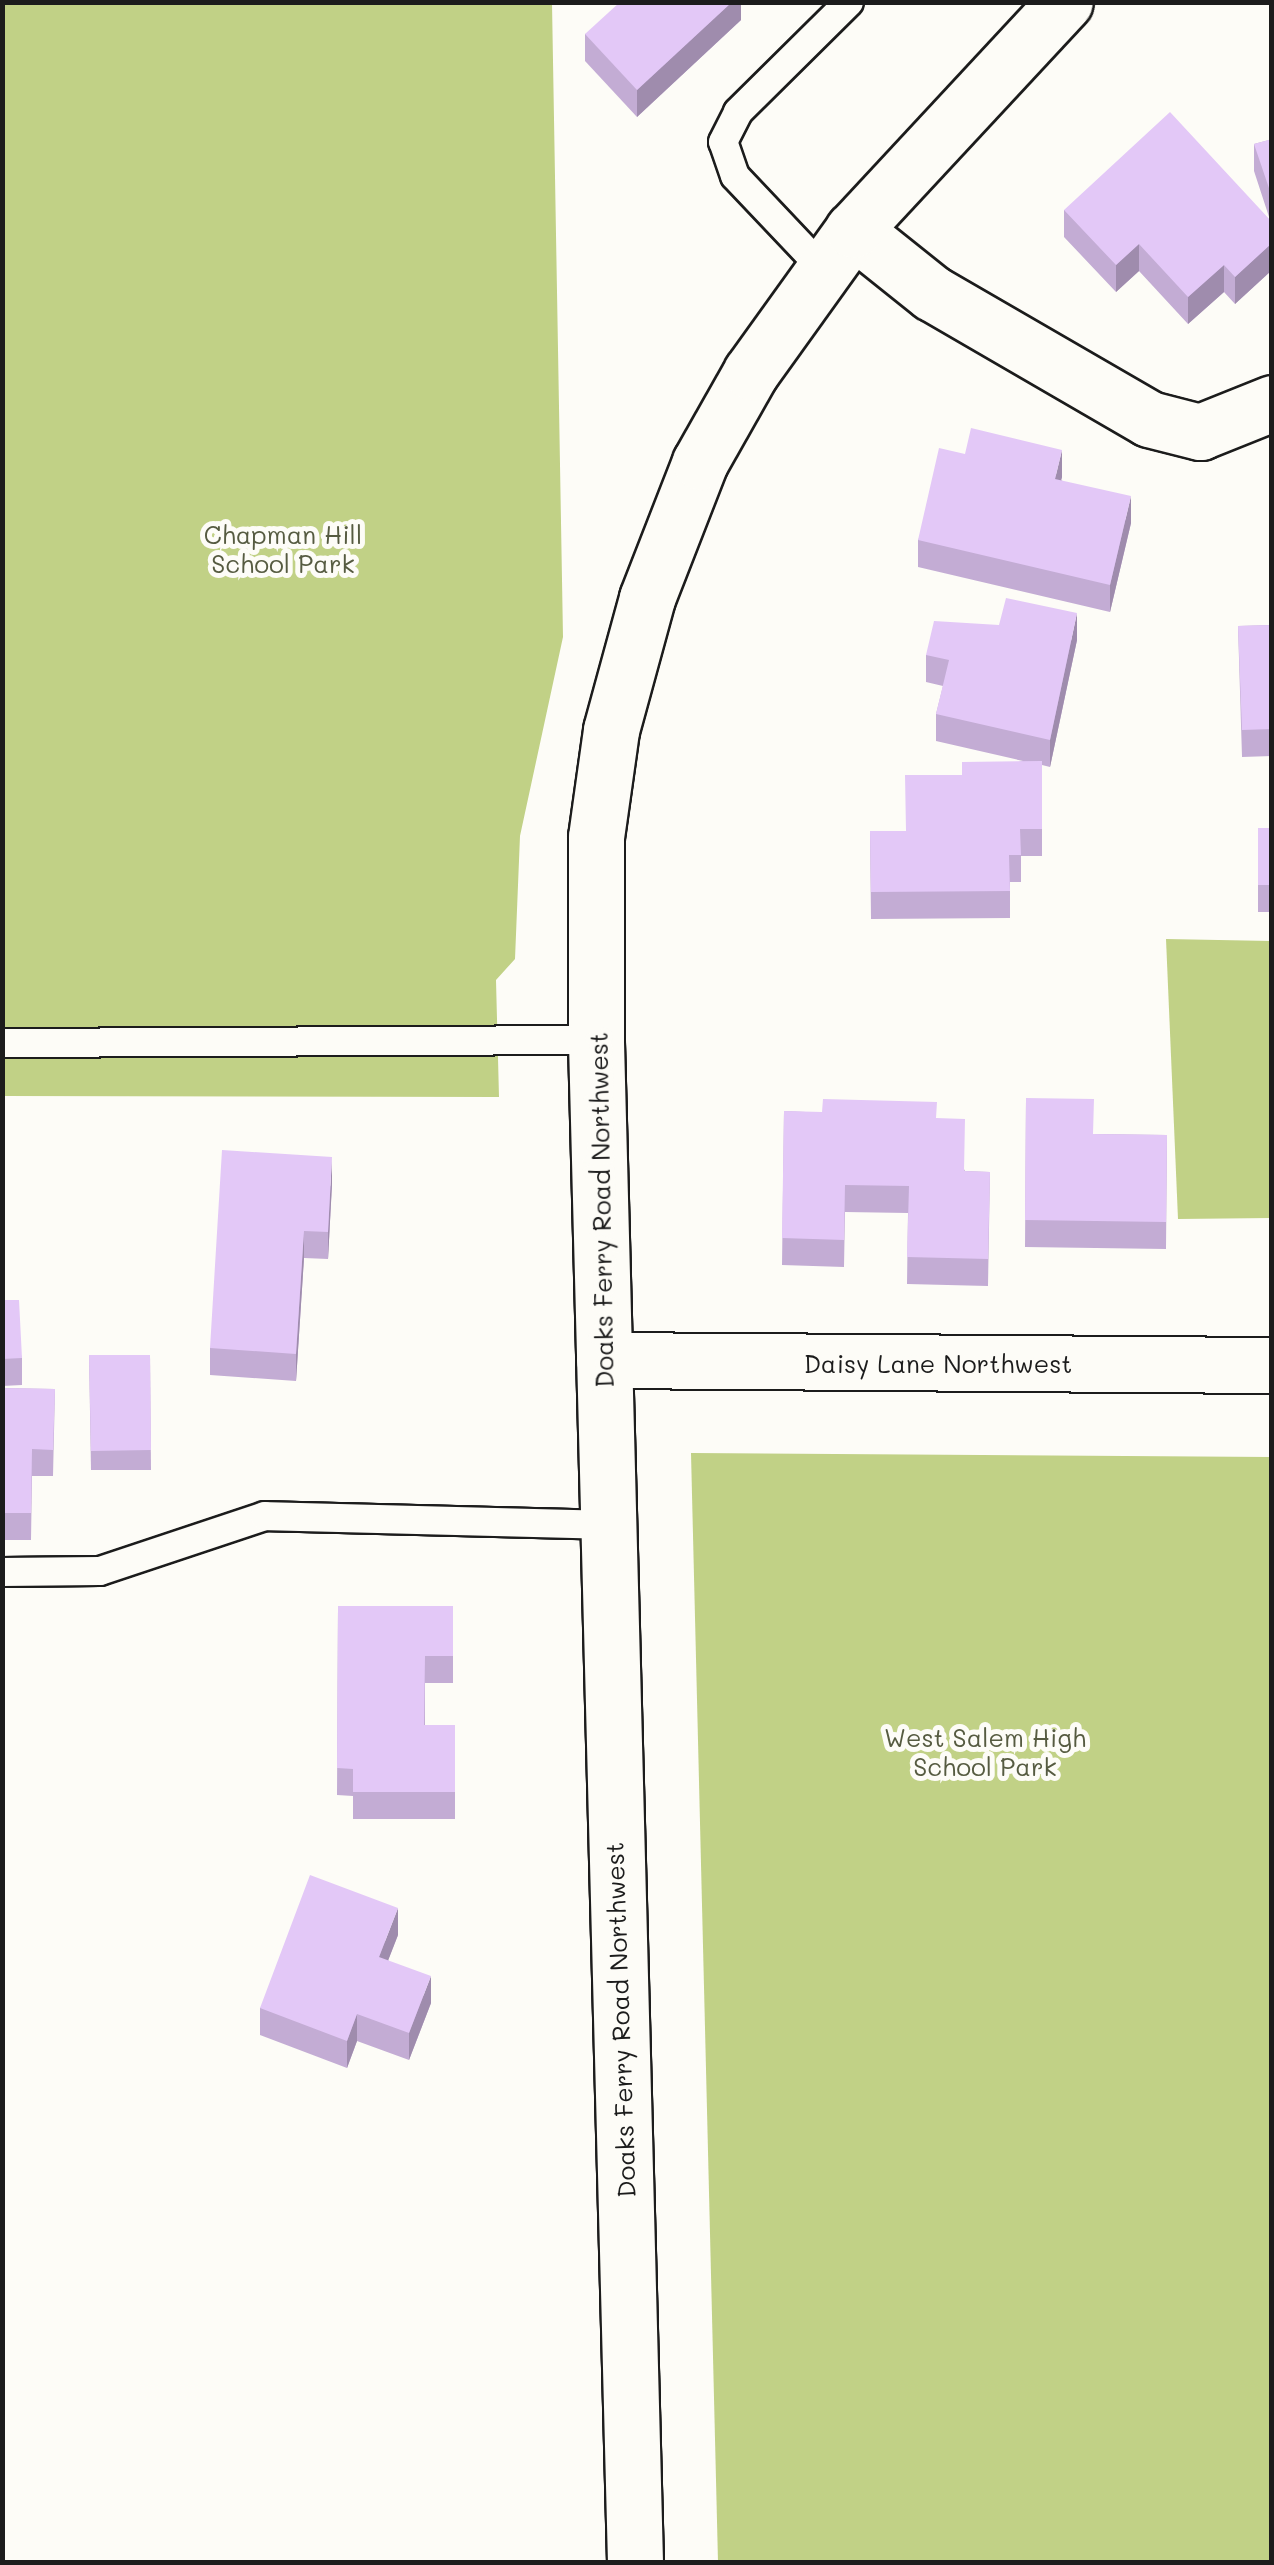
<!DOCTYPE html>
<style>
body{margin:0}
#map{position:relative;width:1274px;height:2565px;overflow:hidden;background:#fdfcf7;font-family:Mali,sans-serif}
div>[style]{position:absolute}
[style*='--x']{left:calc(var(--x)*1px);top:calc(var(--y)*1px);width:calc(var(--w)*1px);rotate:calc(var(--a)*1deg)}
.green>*{inset:0;background:#c1d186}
.roads{filter:drop-shadow(2px 0 #1c1c1c) drop-shadow(-2px 0 #1c1c1c) drop-shadow(0 2px #1c1c1c) drop-shadow(0 -2px #1c1c1c)}
.lane>*{height:28px;margin:-14px;padding:0 14px;transform-origin:14px;border-radius:14px;background:#fdfcf7}
.street>*{height:55px;margin:-27.5px;padding:0 27.5px;transform-origin:27.5px;border-radius:27.5px;background:#fdfcf7}
.secondary>*{height:55px;margin:-27.5px;padding:0 27.5px;transform-origin:27.5px;border-radius:27.5px;background:#fdfcf7}
.wall>*{inset:0;background:#c3acd4}
.shaded-wall>*{inset:0;background:#9f8cad}
.building>*{inset:0;background:#e3c8f7}
span{translate:-50% -50%;white-space:nowrap;text-align:center;line-height:1.15;-webkit-text-stroke:10px #fdfcf7;paint-order:stroke}
.park-label{font-size:25px;color:#565b41}
.street-label{font-size:25px;color:#1c1c1c}
.frame{position:absolute;inset:0;border:5px solid #1c1c1c;pointer-events:none}
</style>
<div id="map">
<div class="green">
<i style="clip-path:polygon(3px 3px,552px 3px,563px 637px,520px 836px,515px 959px,496px 980px,499px 1097px,3px 1096px)"></i>
<i style="clip-path:polygon(1166px 939px,1271px 941px,1271px 1218px,1178px 1219px)"></i>
<i style="clip-path:polygon(691px 1453px,1271px 1457px,1271px 2562px,718px 2562px)"></i>
</div>
<div class="roads">
<div class="lane">
<i style="--x:824;--y:270;--w:129;--a:-133.4"></i>
<i style="--x:735;--y:176;--w:36;--a:-109"></i>
<i style="--x:723;--y:142;--w:34;--a:-63"></i>
<i style="--x:738;--y:112;--w:156;--a:-44.7"></i>
<i style="--x:2;--y:1043;--w:594;--a:-0.29"></i>
<i style="--x:2;--y:1572;--w:98;--a:-0.6"></i>
<i style="--x:100;--y:1571;--w:174;--a:-18.4"></i>
<i style="--x:265;--y:1516;--w:343;--a:1.5"></i>
</div>
<div class="street">
<i style="--x:853;--y:230;--w:101;--a:38.6"></i>
<i style="--x:932;--y:293;--w:251;--a:30.1"></i>
<i style="--x:1149;--y:419;--w:53;--a:14.3"></i>
<i style="--x:1200;--y:432;--w:78;--a:-21.9"></i>
<i style="--x:604;--y:1360;--w:668;--a:0.43"></i>
</div>
<div class="secondary">
<i style="--x:635;--y:2562;--w:1522;--a:-91.47"></i>
<i style="--x:596;--y:1040;--w:203;--a:-90"></i>
<i style="--x:596;--y:837;--w:108;--a:-82"></i>
<i style="--x:611;--y:730;--w:137;--a:-74.7"></i>
<i style="--x:647;--y:598;--w:146;--a:-68.7"></i>
<i style="--x:700;--y:462;--w:103;--a:-60.5"></i>
<i style="--x:751;--y:372;--w:175;--a:-54.3"></i>
<i style="--x:853;--y:230;--w:311;--a:-47.1"></i>
</div>
</div>
<div class="wall">
<i style="clip-path:polygon(741px 2px,741px 20px,637px 117px,585px 61px,585px 34px)"></i>
<i style="clip-path:polygon(1272px 119px,1272px 270px,1235px 304px,1224px 292px,1188px 324px,1139px 271px,1116px 292px,1064px 237px,1064px 210px,1270px 220px,1254px 171px,1254px 144px,1269px 140px,1269px 120px)"></i>
<i style="clip-path:polygon(965px 454px,1062px 477px,1061px 480px,1131px 523px,1110px 612px,918px 567px,918px 540px)"></i>
<i style="clip-path:polygon(1272px 625px,1272px 756px,1242px 757px,1238px 626px)"></i>
<i style="clip-path:polygon(1077px 640px,1050px 767px,1042px 765px,1042px 856px,1021px 856px,1021px 882px,1010px 882px,1010px 918px,871px 919px,870px 831px,906px 831px,962px 775px,1023px 761px,936px 741px,936px 714px,943px 686px,926px 682px,926px 655px)"></i>
<i style="clip-path:polygon(1258px 828px,1272px 828px,1272px 912px,1258px 912px)"></i>
<i style="clip-path:polygon(1026px 1098px,1093px 1134px,1167px 1135px,1166px 1249px,1025px 1247px)"></i>
<i style="clip-path:polygon(784px 1111px,937px 1118px,965px 1171px,990px 1172px,988px 1286px,907px 1284px,908px 1213px,845px 1212px,844px 1267px,782px 1265px)"></i>
<i style="clip-path:polygon(332px 1184px,328px 1259px,304px 1258px,296px 1381px,210px 1375px,210px 1348px)"></i>
<i style="clip-path:polygon(2px 1278px,3px 1300px,22px 1358px,22px 1385px,2px 1386px)"></i>
<i style="clip-path:polygon(89px 1355px,150px 1355px,151px 1470px,91px 1470px)"></i>
<i style="clip-path:polygon(2px 1388px,55px 1389px,53px 1476px,32px 1476px,31px 1540px,2px 1540px)"></i>
<i style="clip-path:polygon(338px 1606px,453px 1606px,453px 1683px,425px 1683px,425px 1725px,455px 1725px,455px 1819px,353px 1819px,353px 1796px,337px 1795px)"></i>
<i style="clip-path:polygon(398px 1935px,388px 1960px,431px 2003px,409px 2060px,357px 2041px,347px 2068px,260px 2035px,260px 2008px)"></i>
</div>
<div class="shaded-wall">
<i style="clip-path:polygon(732px 2px,741px 2px,741px 20px,637px 117px,637px 90px)"></i>
<i style="clip-path:polygon(1272px 243px,1272px 270px,1235px 304px,1235px 277px)"></i>
<i style="clip-path:polygon(1139px 244px,1139px 271px,1116px 292px,1116px 265px)"></i>
<i style="clip-path:polygon(1224px 265px,1224px 292px,1188px 324px,1188px 297px)"></i>
<i style="clip-path:polygon(1062px 450px,1062px 477px,1055px 506px,1055px 479px)"></i>
<i style="clip-path:polygon(1131px 496px,1131px 523px,1110px 612px,1110px 585px)"></i>
<i style="clip-path:polygon(1077px 613px,1077px 640px,1050px 767px,1050px 740px)"></i>
<i style="clip-path:polygon(332px 1157px,332px 1184px,328px 1259px,328px 1232px)"></i>
<i style="clip-path:polygon(304px 1231px,304px 1258px,296px 1381px,296px 1354px)"></i>
<i style="clip-path:polygon(398px 1908px,398px 1935px,379px 1984px,379px 1957px)"></i>
<i style="clip-path:polygon(431px 1976px,431px 2003px,409px 2060px,409px 2033px)"></i>
<i style="clip-path:polygon(357px 2014px,357px 2041px,347px 2068px,347px 2041px)"></i>
</div>
<div class="building">
<i style="clip-path:polygon(620px 2px,732px 2px,637px 90px,585px 34px)"></i>
<i style="clip-path:polygon(1170px 112px,1272px 222px,1272px 243px,1235px 277px,1224px 265px,1188px 297px,1139px 244px,1116px 265px,1064px 210px)"></i>
<i style="clip-path:polygon(1272px 139px,1272px 197px,1254px 144px)"></i>
<i style="clip-path:polygon(971px 428px,1062px 450px,1055px 479px,1131px 496px,1110px 585px,918px 540px,939px 448px,965px 454px)"></i>
<i style="clip-path:polygon(1006px 598px,1077px 613px,1050px 740px,936px 714px,949px 660px,926px 655px,934px 621px,999px 625px)"></i>
<i style="clip-path:polygon(1272px 625px,1272px 729px,1242px 730px,1238px 626px)"></i>
<i style="clip-path:polygon(1042px 761px,1042px 829px,1020px 829px,1021px 855px,1009px 855px,1010px 891px,871px 892px,870px 831px,906px 831px,905px 775px,962px 775px,962px 762px)"></i>
<i style="clip-path:polygon(1258px 828px,1272px 828px,1272px 885px,1258px 885px)"></i>
<i style="clip-path:polygon(1026px 1098px,1094px 1099px,1093px 1134px,1167px 1135px,1166px 1222px,1025px 1220px)"></i>
<i style="clip-path:polygon(823px 1099px,937px 1102px,936px 1118px,965px 1119px,964px 1171px,990px 1172px,988px 1259px,907px 1257px,909px 1186px,845px 1185px,844px 1240px,782px 1238px,784px 1111px,822px 1112px)"></i>
<i style="clip-path:polygon(222px 1150px,332px 1157px,328px 1232px,304px 1231px,296px 1354px,210px 1348px)"></i>
<i style="clip-path:polygon(2px 1278px,3px 1300px,19px 1300px,22px 1358px,2px 1359px)"></i>
<i style="clip-path:polygon(89px 1355px,150px 1355px,151px 1450px,91px 1451px)"></i>
<i style="clip-path:polygon(2px 1388px,55px 1389px,53px 1450px,32px 1449px,31px 1513px,2px 1513px)"></i>
<i style="clip-path:polygon(338px 1606px,453px 1606px,453px 1656px,425px 1656px,424px 1725px,455px 1725px,455px 1792px,353px 1792px,353px 1769px,337px 1768px)"></i>
<i style="clip-path:polygon(310px 1875px,398px 1908px,379px 1957px,431px 1976px,409px 2033px,357px 2014px,347px 2041px,260px 2008px)"></i>
</div>
<div class="park-label">
<span style="left:283px;top:549px">Chapman Hill<br>School Park</span>
<span style="left:985px;top:1752px">West Salem High<br>School Park</span>
</div>
<div class="street-label">
<span style="left:601px;top:1210px;rotate:-91deg">Doaks Ferry Road Northwest</span>
<span style="left:938px;top:1363px">Daisy Lane Northwest</span>
<span style="left:620px;top:2020px;rotate:-92deg">Doaks Ferry Road Northwest</span>
</div>
<div class="frame"></div>
</div>
